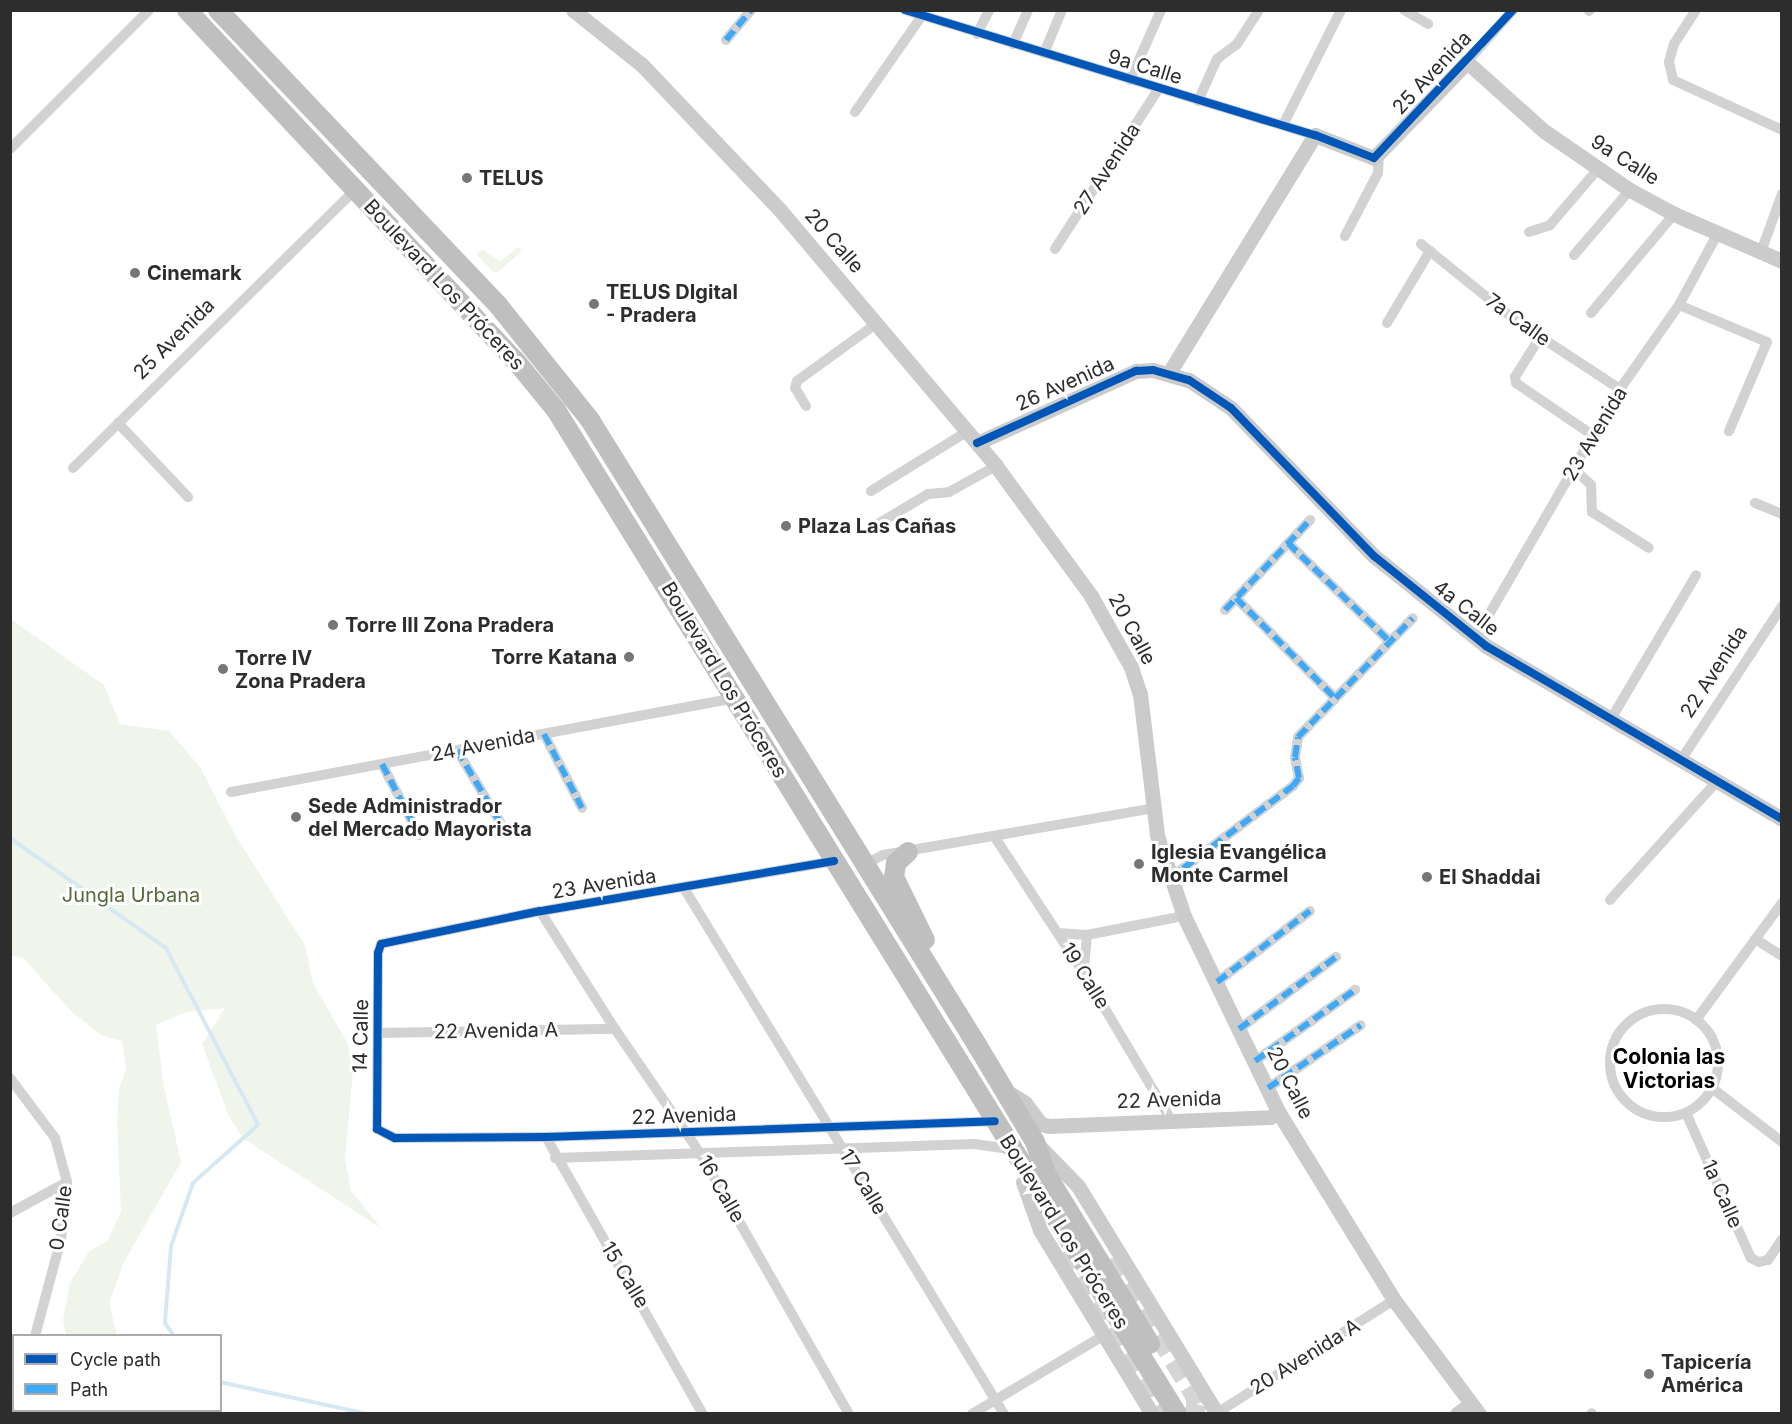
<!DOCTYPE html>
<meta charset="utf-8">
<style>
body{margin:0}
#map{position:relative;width:1792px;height:1424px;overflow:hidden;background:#fff;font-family:Inter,sans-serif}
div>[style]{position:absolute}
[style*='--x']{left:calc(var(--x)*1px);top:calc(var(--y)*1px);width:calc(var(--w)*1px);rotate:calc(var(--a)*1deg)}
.green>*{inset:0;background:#f0f5eb}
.stream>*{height:4px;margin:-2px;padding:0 2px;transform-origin:2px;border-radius:2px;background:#d6e8f2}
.highway-tunnel>*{height:20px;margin-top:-10px;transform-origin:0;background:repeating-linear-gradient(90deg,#d5d5d5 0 20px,transparent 0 30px)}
.street>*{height:10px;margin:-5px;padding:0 5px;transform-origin:5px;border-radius:5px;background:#d2d2d2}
.street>.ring{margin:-5px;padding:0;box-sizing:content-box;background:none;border:10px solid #d2d2d2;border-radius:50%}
.secondary>*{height:15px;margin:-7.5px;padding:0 7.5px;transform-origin:7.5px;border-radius:7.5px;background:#cbcbcb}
.highway>*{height:20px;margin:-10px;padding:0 10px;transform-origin:10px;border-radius:10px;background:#bfbfbf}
.quiet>*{height:6px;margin-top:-3px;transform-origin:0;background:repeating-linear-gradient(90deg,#3fa9f5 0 12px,transparent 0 18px)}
.cycleway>*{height:8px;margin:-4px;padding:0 4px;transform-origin:4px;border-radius:4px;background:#0057b8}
.dots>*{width:16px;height:16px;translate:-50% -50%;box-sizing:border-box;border:3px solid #fff;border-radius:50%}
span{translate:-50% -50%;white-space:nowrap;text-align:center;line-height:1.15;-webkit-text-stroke:6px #fff;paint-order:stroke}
.street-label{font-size:20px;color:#2d2d2d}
.poi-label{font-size:20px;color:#2d2d2d;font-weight:700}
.left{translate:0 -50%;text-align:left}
.right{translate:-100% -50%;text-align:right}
.park-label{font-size:20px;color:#526b39}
.neighbourhood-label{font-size:21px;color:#000;font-weight:700}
.frame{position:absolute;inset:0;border:12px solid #2d2d2d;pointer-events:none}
.legend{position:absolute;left:12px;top:1334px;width:210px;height:78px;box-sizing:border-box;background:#fff;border:2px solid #ababab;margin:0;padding:8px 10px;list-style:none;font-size:18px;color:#2d2d2d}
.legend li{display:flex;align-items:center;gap:12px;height:30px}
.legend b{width:30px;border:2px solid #ababab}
</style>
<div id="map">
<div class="green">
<i style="clip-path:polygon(519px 247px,522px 251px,498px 272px,493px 272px,476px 254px,483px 250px,500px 261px)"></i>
<i style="clip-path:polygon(11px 619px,104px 685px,120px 724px,169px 731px,200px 767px,237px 838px,305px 945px,313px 983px,348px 1044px,353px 1072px,345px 1159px,351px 1191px,382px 1229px,243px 1138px,229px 1117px,202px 1044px,225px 1008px,186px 1012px,156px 1025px,164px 1087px,181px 1162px,123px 1264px,109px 1303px,117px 1335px,66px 1335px,63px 1320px,70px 1283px,89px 1251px,108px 1240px,121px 1211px,117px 1122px,119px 1088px,126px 1069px,122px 1041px,101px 1035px,72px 1012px,22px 957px,11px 956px)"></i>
</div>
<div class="stream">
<i style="--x:10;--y:838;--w:191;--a:35.2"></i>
<i style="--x:166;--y:948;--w:199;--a:62.5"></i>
<i style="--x:258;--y:1125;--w:87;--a:138.3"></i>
<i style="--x:193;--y:1183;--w:67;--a:109.2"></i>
<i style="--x:171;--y:1246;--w:77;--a:94.5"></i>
<i style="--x:165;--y:1323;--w:16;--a:55"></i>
<i style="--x:220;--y:1382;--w:151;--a:12.2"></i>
</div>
<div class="highway-tunnel">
<i style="--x:1063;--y:1252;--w:190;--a:58.3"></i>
<i style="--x:1112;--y:1258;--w:159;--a:58.9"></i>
<i style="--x:1194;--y:1394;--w:10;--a:73"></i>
<i style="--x:1197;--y:1404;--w:10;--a:107"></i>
</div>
<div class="street">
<i style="--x:905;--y:10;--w:429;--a:17"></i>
<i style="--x:1404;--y:10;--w:28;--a:30"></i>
<i style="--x:1696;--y:10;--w:40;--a:122.9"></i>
<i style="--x:1674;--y:44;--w:19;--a:106"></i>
<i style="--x:1669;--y:62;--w:18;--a:77"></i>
<i style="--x:1673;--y:80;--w:120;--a:24.6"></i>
<i style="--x:1589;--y:11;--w:1;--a:-45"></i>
<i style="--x:977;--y:34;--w:27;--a:-63"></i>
<i style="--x:726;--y:40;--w:39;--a:-50"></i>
<i style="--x:1013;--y:44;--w:37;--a:-66"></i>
<i style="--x:1044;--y:53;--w:47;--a:-67.3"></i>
<i style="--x:1467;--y:62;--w:69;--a:-48.5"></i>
<i style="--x:1130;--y:80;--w:77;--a:-66.1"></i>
<i style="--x:1198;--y:101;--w:46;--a:-65.7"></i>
<i style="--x:1217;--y:59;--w:25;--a:-37"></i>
<i style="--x:1237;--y:44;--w:40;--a:-57.1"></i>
<i style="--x:855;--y:112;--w:116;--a:-55.2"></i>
<i style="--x:1283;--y:125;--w:129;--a:-63.2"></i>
<i style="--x:10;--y:149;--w:197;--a:-45"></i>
<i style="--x:1529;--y:232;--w:22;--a:-18"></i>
<i style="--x:1550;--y:225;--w:74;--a:-49.4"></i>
<i style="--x:1345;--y:236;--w:71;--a:-62.4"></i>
<i style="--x:1378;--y:173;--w:20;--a:-87"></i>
<i style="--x:1421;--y:244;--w:126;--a:38.9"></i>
<i style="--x:1519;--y:323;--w:121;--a:33.2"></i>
<i style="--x:1055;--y:249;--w:192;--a:-57.1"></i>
<i style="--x:1761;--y:252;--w:62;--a:-70.1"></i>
<i style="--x:1574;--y:255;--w:86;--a:-49.3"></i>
<i style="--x:1679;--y:305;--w:95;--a:22.8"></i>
<i style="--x:1767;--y:342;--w:97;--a:113.1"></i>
<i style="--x:1591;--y:313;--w:129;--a:-50"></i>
<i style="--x:1387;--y:323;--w:84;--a:-59.2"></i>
<i style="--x:1540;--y:337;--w:47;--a:122"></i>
<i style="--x:1515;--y:377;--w:6;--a:81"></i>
<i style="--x:1516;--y:383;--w:94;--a:34.2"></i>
<i style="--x:806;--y:406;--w:21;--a:-121"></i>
<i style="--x:795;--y:388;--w:7;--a:-74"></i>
<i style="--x:797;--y:381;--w:99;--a:-35.9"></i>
<i style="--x:118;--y:423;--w:102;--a:46.6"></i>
<i style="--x:73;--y:468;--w:396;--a:-44.6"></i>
<i style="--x:1574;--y:469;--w:23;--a:43"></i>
<i style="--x:1591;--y:485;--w:27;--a:88"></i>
<i style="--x:1592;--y:512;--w:67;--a:32.3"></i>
<i style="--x:871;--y:491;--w:114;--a:-31.7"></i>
<i style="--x:1755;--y:503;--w:29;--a:22"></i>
<i style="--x:871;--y:528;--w:66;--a:-30.8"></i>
<i style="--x:928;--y:494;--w:21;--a:-5"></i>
<i style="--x:949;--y:492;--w:54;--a:-29"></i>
<i style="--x:1288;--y:543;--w:141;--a:44.1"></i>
<i style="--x:1236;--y:598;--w:139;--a:45.3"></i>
<i style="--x:1225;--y:610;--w:124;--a:-46.6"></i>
<i style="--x:1476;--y:637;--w:287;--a:-59.9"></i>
<i style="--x:1620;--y:389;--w:103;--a:-54.9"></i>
<i style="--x:1679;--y:305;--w:82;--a:-61.6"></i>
<i style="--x:1611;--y:719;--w:167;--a:-59.4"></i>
<i style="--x:544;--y:734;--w:83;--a:62.8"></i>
<i style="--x:457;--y:750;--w:84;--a:59.2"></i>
<i style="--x:1681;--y:760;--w:184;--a:-56.7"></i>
<i style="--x:382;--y:764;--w:80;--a:62.5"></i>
<i style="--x:231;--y:792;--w:513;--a:-10.56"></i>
<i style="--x:994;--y:836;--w:166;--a:56.8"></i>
<i style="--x:1085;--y:975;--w:169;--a:59.3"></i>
<i style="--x:834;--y:861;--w:298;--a:170.3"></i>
<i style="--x:540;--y:911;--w:162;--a:168.3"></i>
<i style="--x:381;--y:944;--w:9;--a:108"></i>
<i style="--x:378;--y:953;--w:176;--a:90.3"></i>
<i style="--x:377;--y:1129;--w:20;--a:27"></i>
<i style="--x:395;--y:1138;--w:151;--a:-0.4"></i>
<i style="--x:546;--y:1137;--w:449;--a:-2"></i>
<i style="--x:864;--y:865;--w:21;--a:-28"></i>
<i style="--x:883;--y:855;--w:275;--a:-9.8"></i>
<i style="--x:1169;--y:879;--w:155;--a:-36.9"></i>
<i style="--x:1293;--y:786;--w:10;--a:-53"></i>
<i style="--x:1299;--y:778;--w:21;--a:-101"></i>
<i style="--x:1295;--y:757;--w:20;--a:-81"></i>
<i style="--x:1298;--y:737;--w:165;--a:-46"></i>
<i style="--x:684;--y:888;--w:616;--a:58.69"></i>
<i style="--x:1610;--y:900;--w:160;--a:-48"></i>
<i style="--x:540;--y:911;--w:140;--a:57.6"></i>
<i style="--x:615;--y:1029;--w:150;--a:55.6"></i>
<i style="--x:700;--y:1153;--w:301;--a:60.3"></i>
<i style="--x:1058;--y:933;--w:29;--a:4"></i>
<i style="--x:1087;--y:935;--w:99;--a:-11.1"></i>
<i style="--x:1755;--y:939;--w:32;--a:32"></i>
<i style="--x:1084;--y:969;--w:34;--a:-85"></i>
<i style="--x:1217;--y:982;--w:117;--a:-37.4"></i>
<i class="ring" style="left:1610px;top:1009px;width:98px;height:98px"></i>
<i style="--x:1696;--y:1020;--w:145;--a:-53.7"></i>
<i style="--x:1239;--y:1029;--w:121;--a:-36.6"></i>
<i style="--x:378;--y:1033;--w:237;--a:-1"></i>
<i style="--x:1255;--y:1061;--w:123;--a:-35.4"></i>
<i style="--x:10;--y:1078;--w:75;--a:53.1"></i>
<i style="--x:55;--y:1138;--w:46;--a:74.7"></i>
<i style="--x:67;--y:1182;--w:57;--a:96"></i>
<i style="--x:61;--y:1239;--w:100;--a:105"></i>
<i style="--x:1268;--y:1088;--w:112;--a:-34.1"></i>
<i style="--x:1712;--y:1088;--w:88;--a:37.6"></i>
<i style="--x:1686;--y:1113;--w:159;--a:65.9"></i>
<i style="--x:1751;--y:1258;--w:9;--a:27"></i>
<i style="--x:1759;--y:1262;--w:9;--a:-13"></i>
<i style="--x:1768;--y:1260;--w:25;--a:-56"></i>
<i style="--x:546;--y:1137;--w:318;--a:60.5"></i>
<i style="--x:555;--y:1158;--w:419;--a:-1.9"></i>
<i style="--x:974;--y:1144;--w:36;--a:8"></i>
<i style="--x:10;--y:1213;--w:65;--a:-28.5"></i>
<i style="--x:10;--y:1387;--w:4;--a:-14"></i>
<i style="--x:71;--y:1410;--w:6;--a:39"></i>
<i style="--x:1217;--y:1413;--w:210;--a:-32.6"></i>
<i style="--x:972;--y:1414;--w:152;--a:-30.8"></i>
<i style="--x:1591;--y:1414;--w:1;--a:-45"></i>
</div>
<div class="secondary">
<i style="--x:573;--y:10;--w:88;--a:38.6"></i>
<i style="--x:642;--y:65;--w:200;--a:46.4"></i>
<i style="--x:780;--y:210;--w:335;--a:49.8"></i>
<i style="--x:996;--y:466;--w:161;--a:53.8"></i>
<i style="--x:1091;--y:596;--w:81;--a:60.6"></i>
<i style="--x:1131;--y:667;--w:28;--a:72"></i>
<i style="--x:1140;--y:694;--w:142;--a:83.1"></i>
<i style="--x:1157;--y:835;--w:85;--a:71.6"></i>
<i style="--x:1184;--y:916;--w:219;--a:64.3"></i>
<i style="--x:1279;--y:1113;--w:220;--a:58.4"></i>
<i style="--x:1394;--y:1300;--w:142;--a:53.3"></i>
<i style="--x:1169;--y:373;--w:279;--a:-58.5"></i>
<i style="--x:1315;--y:135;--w:63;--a:21.3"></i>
<i style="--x:1374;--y:158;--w:134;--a:-45.9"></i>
<i style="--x:1467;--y:62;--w:103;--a:41.9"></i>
<i style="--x:1544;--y:131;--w:104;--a:34.5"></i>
<i style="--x:1630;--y:190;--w:50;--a:28.6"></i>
<i style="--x:1674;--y:214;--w:118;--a:23.5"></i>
<i style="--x:977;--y:443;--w:175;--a:-24.4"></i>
<i style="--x:1136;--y:371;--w:17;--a:-3"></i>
<i style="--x:1153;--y:370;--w:37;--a:16"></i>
<i style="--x:1189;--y:380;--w:50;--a:33.7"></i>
<i style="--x:1231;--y:408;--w:206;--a:46"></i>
<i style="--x:1374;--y:556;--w:144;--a:38.8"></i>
<i style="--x:1486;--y:646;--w:343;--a:30.3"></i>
<i style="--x:1006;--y:1091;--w:22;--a:32"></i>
<i style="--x:1025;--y:1103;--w:26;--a:53"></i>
<i style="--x:1041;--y:1124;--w:8;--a:14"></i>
<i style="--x:1049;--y:1126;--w:221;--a:-2.3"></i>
<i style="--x:1270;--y:1117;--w:10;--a:-24"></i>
<i style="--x:1036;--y:1143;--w:60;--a:45.7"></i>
<i style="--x:1078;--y:1186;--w:267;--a:58.6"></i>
<i style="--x:1023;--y:1182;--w:51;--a:70.5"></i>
<i style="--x:1040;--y:1230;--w:215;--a:58.7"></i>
<i style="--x:1457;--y:1414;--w:17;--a:-36"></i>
</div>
<div class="highway">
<i style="--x:187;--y:10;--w:480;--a:46.9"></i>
<i style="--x:515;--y:360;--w:65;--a:50.6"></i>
<i style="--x:556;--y:410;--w:1181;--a:58.26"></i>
<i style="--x:218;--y:10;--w:407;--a:46.5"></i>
<i style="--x:498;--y:305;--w:147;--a:51.3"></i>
<i style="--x:590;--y:420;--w:735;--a:58.23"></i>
<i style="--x:977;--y:1045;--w:113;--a:59.1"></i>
<i style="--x:1035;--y:1142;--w:34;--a:71"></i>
<i style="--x:1046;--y:1174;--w:199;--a:58.5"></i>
<i style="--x:908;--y:852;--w:16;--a:137"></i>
<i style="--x:896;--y:863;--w:14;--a:98"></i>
<i style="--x:894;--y:877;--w:70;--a:63.8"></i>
</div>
<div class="quiet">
<i style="--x:726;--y:40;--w:39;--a:-50"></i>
<i style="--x:1288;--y:543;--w:141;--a:44.1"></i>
<i style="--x:1236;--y:598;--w:139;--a:45.3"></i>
<i style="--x:1225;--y:610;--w:124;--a:-46.6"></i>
<i style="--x:544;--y:734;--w:83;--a:62.8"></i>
<i style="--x:457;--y:750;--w:84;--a:59.2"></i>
<i style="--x:382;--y:764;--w:80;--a:62.5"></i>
<i style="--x:1169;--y:879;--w:155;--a:-36.9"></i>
<i style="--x:1293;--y:786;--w:10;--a:-53"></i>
<i style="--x:1299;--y:778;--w:21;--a:-101"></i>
<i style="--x:1295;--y:757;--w:20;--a:-81"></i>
<i style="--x:1298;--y:737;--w:165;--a:-46"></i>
<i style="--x:1217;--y:982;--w:117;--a:-37.4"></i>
<i style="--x:1239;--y:1029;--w:121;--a:-36.6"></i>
<i style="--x:1255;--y:1061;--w:123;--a:-35.4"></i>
<i style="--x:1268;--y:1088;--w:112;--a:-34.1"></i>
</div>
<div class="cycleway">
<i style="--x:905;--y:10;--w:429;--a:17"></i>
<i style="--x:1315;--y:135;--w:63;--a:21.3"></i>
<i style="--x:1374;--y:158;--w:203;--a:-46.8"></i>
<i style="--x:977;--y:443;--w:175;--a:-24.4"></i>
<i style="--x:1136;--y:371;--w:17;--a:-3"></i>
<i style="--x:1153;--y:370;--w:37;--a:16"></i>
<i style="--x:1189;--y:380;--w:50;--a:33.7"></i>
<i style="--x:1231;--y:408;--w:206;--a:46"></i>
<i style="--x:1374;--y:556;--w:144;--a:38.8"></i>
<i style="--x:1486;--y:646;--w:343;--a:30.3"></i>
<i style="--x:834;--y:861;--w:298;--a:170.3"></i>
<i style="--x:540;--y:911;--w:162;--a:168.3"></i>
<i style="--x:381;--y:944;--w:9;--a:108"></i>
<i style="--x:378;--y:953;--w:176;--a:90.3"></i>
<i style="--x:377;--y:1129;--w:20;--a:27"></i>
<i style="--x:395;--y:1138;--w:151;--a:-0.4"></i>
<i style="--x:546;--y:1137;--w:449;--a:-2"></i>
</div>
<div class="dots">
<i style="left:467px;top:178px;background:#767676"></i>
<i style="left:135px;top:273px;background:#767676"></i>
<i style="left:594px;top:304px;background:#767676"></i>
<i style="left:786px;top:526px;background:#767676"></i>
<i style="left:333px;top:625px;background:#767676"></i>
<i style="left:629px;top:657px;background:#767676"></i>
<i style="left:223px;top:669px;background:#767676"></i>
<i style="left:296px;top:817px;background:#767676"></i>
<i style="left:1139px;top:864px;background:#767676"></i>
<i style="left:1427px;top:877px;background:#767676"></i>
<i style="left:1649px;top:1374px;background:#767676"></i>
</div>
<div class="street-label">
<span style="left:1145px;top:67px;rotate:17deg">9a Calle</span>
<span style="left:1432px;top:73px;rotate:-47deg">25 Avenida</span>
<span style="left:1625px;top:160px;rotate:32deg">9a Calle</span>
<span style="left:1107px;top:169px;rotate:-57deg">27 Avenida</span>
<span style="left:834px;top:241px;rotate:49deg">20 Calle</span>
<span style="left:444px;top:285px;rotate:47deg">Boulevard Los Próceres</span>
<span style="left:1518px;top:320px;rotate:36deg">7a Calle</span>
<span style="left:174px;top:339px;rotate:-45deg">25 Avenida</span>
<span style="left:1065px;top:384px;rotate:-24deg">26 Avenida</span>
<span style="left:1595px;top:434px;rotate:-59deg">23 Avenida</span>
<span style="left:1466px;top:608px;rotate:38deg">4a Calle</span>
<span style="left:1132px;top:629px;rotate:62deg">20 Calle</span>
<span style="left:1714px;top:672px;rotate:-57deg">22 Avenida</span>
<span style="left:724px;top:680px;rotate:59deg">Boulevard Los Próceres</span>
<span style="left:483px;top:745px;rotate:-11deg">24 Avenida</span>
<span style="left:604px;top:884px;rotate:-9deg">23 Avenida</span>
<span style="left:1085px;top:976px;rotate:58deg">19 Calle</span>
<span style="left:496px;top:1031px;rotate:-1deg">22 Avenida A</span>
<span style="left:361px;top:1036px;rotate:-89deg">14 Calle</span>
<span style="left:1290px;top:1083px;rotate:63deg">20 Calle</span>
<span style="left:1169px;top:1100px;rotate:-2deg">22 Avenida</span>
<span style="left:684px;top:1116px;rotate:-2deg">22 Avenida</span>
<span style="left:863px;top:1182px;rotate:59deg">17 Calle</span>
<span style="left:721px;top:1189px;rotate:60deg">16 Calle</span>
<span style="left:1722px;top:1194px;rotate:66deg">1a Calle</span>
<span style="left:61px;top:1218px;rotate:-82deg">0 Calle</span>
<span style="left:1064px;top:1232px;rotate:58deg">Boulevard Los Próceres</span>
<span style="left:625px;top:1275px;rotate:59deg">15 Calle</span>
<span style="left:1305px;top:1357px;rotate:-32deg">20 Avenida A</span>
</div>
<div class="poi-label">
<span class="left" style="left:479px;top:178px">TELUS</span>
<span class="left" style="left:147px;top:273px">Cinemark</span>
<span class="left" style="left:606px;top:304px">TELUS DIgital<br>- Pradera</span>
<span class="left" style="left:798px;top:526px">Plaza Las Cañas</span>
<span class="left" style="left:345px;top:625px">Torre III Zona Pradera</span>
<span class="right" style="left:617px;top:657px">Torre Katana</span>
<span class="left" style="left:235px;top:670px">Torre IV<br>Zona Pradera</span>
<span class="left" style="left:308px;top:818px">Sede Administrador<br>del Mercado Mayorista</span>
<span class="left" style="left:1151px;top:864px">Iglesia Evangélica<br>Monte Carmel</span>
<span class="left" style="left:1439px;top:877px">El Shaddai</span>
<span class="left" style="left:1661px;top:1374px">Tapicería<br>América</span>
</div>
<div class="park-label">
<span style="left:131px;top:895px">Jungla Urbana</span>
</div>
<div class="neighbourhood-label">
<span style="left:1669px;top:1069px">Colonia las<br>Victorias</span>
</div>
<div class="frame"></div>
<ul class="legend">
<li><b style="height:8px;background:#0057b8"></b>Cycle path</li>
<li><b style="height:8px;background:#3fa9f5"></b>Path</li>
</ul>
</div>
